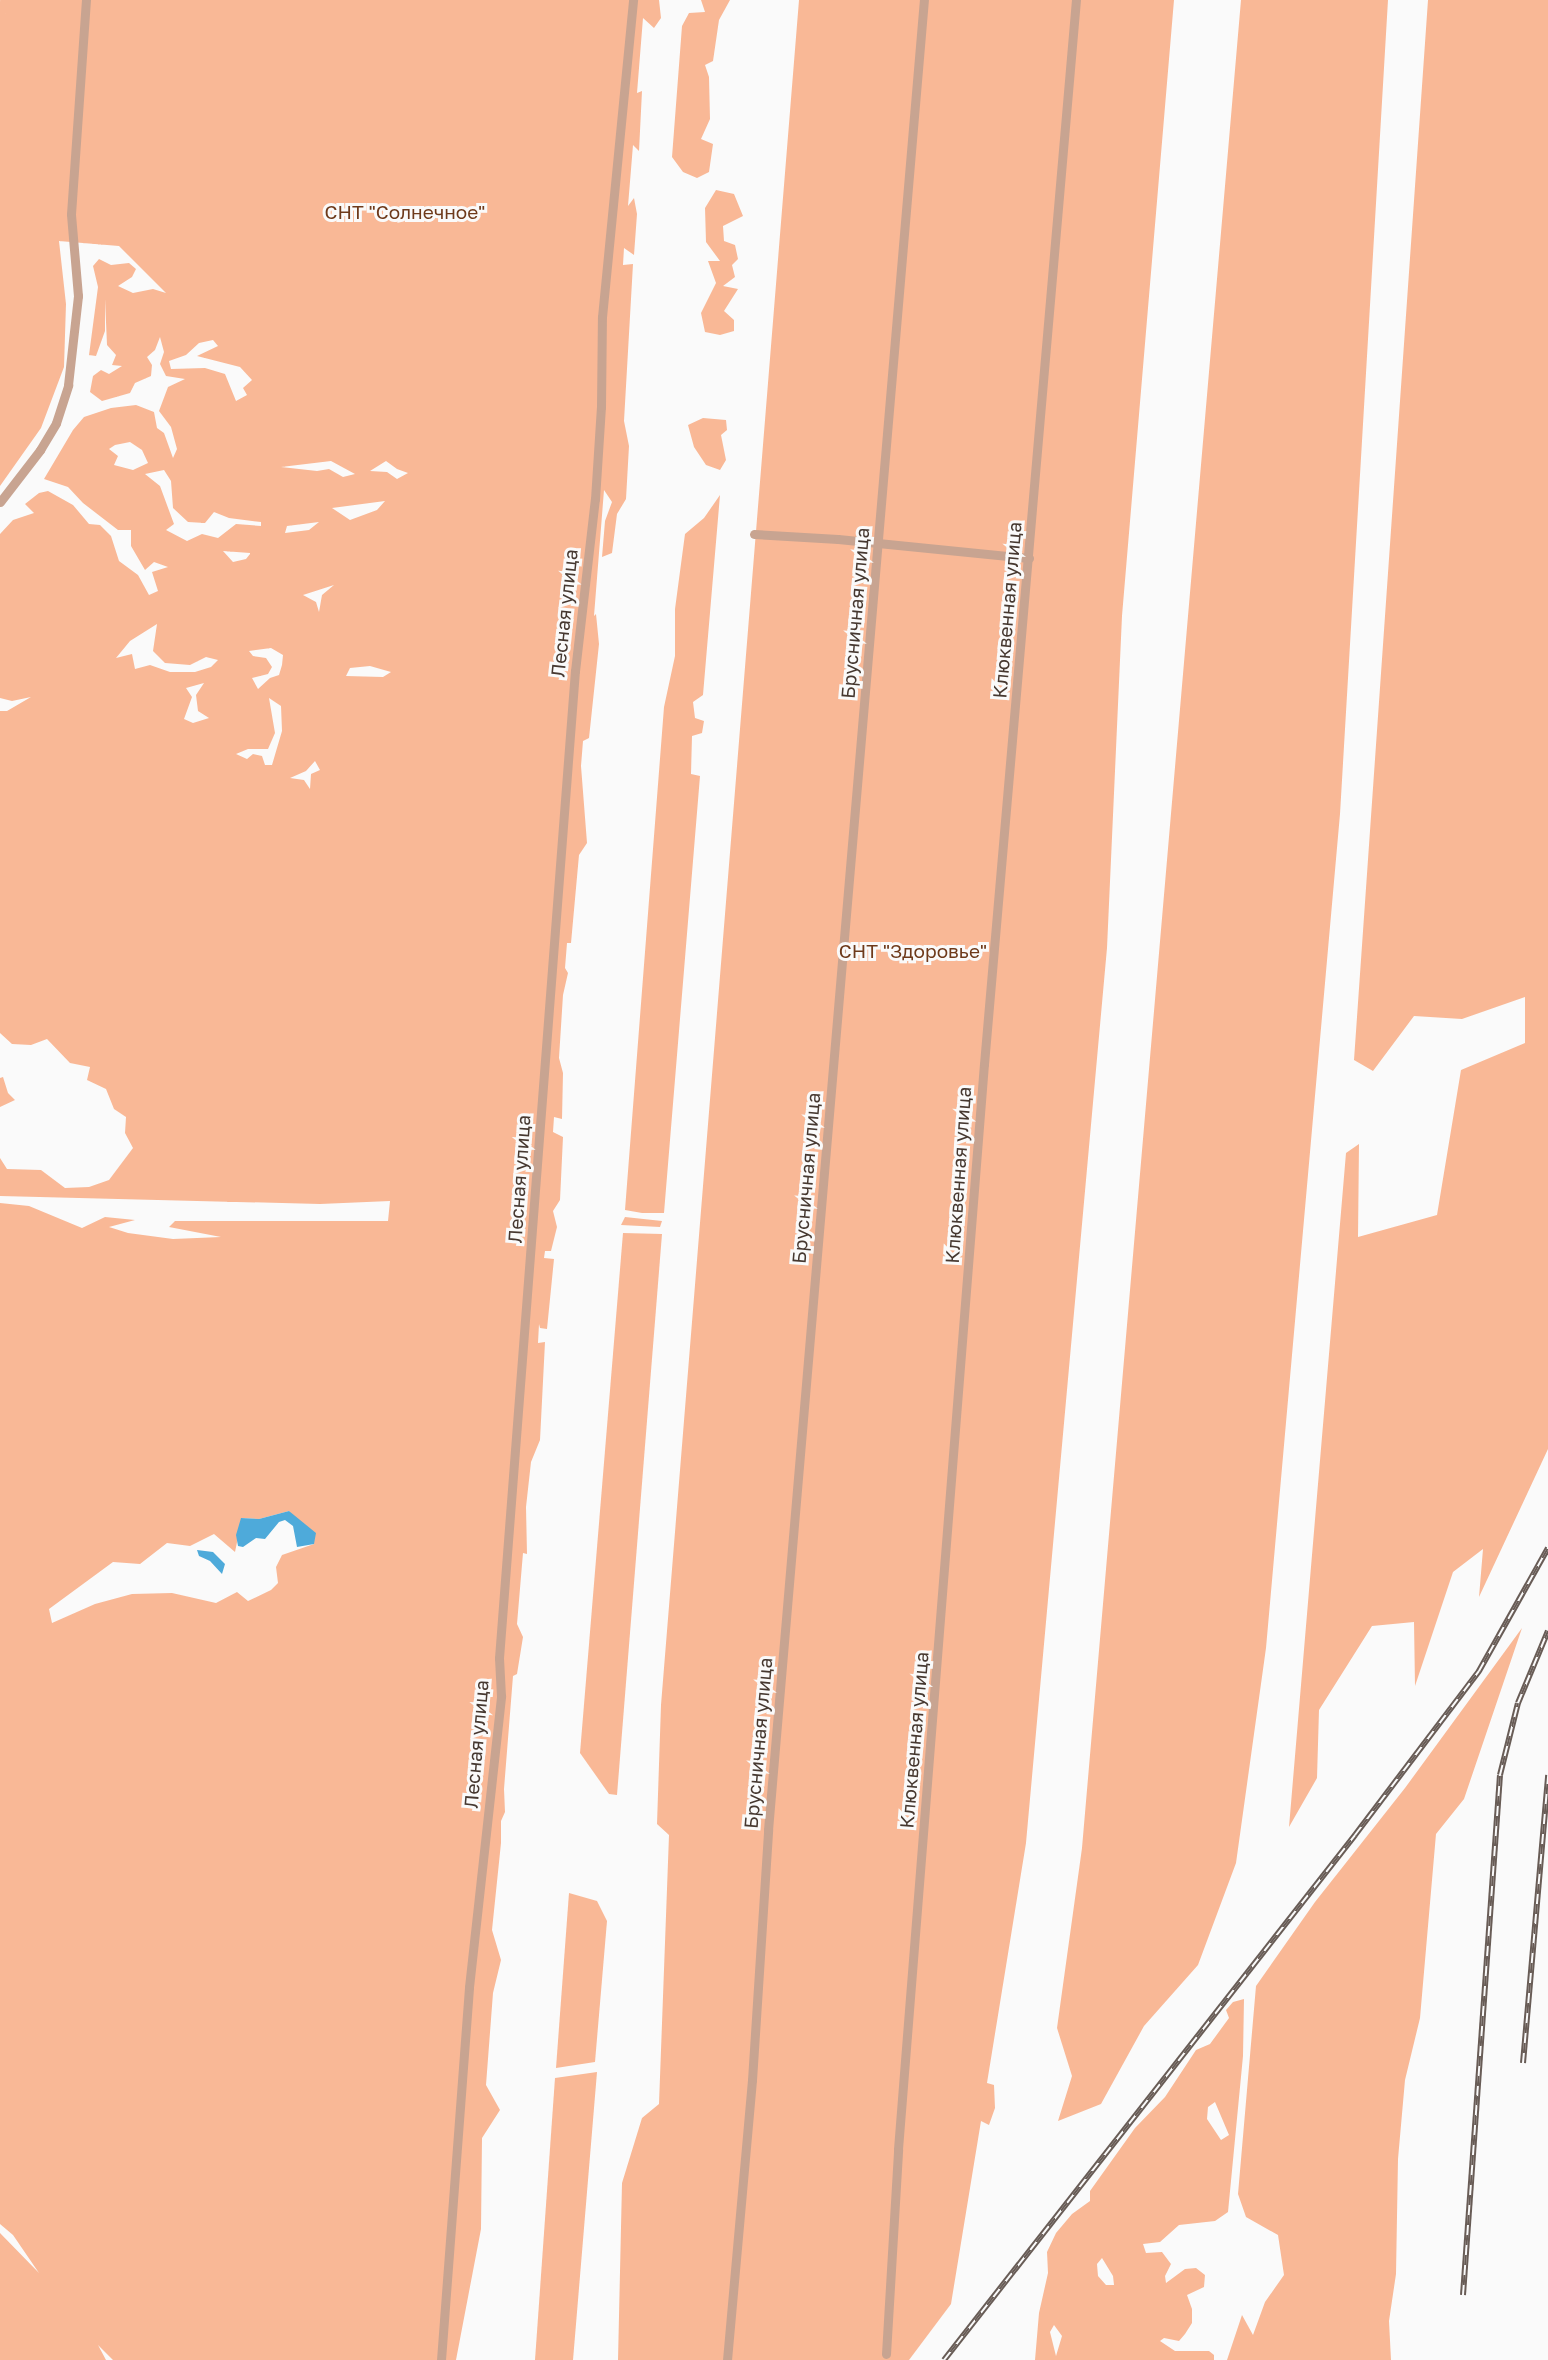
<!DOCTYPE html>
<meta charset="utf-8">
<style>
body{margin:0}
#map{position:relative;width:1548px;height:2360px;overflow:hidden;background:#fafafa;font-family:"Golos Text",sans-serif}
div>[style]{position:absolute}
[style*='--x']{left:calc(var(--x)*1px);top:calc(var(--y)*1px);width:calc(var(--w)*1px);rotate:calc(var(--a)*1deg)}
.green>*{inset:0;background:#f9b896}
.water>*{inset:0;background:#4eaada}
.street>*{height:9px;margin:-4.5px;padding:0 4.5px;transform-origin:4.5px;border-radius:4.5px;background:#c8a491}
.rail>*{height:6px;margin-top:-3px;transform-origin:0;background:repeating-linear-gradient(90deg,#fafafa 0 10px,#685c56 0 20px);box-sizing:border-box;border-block:2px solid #685c56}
span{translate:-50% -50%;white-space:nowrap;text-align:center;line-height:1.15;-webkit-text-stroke:6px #fafafa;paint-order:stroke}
.park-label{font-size:19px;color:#6e3a1b}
.street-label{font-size:19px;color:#463830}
</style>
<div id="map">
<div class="green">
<i style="clip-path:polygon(evenodd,0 0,659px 0,661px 18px,654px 28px,643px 18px,637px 93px,642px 91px,639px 151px,633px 145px,628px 206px,634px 198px,637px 214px,634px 255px,624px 248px,623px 265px,633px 264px,624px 421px,629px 446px,626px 499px,617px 514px,612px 553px,602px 557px,605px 521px,612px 502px,604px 490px,594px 616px,596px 614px,599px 644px,589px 738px,583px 741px,581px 766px,587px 843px,579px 855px,571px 943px,567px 943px,565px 968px,568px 973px,563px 995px,559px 1058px,563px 1073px,562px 1119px,554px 1117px,553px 1132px,563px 1137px,560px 1200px,553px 1211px,557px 1227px,551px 1251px,545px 1251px,544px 1258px,554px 1259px,547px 1329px,540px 1328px,539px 1324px,538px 1343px,545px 1342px,540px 1440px,531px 1462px,526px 1507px,527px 1554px,523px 1553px,517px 1624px,523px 1637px,517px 1674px,513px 1676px,504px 1789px,505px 1812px,501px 1821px,501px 1843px,492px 1930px,501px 1960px,493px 1993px,486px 2085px,500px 2110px,482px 2138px,481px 2229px,456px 2360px,113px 2360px,98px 2345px,106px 2360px,0 2360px,0 2233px,39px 2273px,13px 2235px,0 2224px,0 1203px,29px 1206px,82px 1228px,105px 1217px,135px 1220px,109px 1227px,128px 1233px,173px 1239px,221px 1237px,169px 1227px,175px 1221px,388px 1221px,390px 1201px,320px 1204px,0 1196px,0 1158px,7px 1169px,41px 1170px,65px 1188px,89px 1187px,109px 1180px,133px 1148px,125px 1133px,126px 1117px,114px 1109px,106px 1089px,87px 1080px,90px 1067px,70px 1063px,47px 1039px,31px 1045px,12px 1044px,0 1033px,0 711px,7px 711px,31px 697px,12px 701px,0 698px,0 534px,13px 520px,34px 513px,25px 504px,39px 493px,48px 491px,73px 505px,89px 524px,100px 525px,111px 536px,119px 561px,138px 575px,149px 595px,158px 591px,152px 572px,168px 567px,154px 562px,145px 570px,131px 546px,131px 530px,118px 530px,83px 503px,68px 487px,44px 479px,73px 430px,84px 417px,111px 408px,136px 405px,154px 412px,157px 428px,164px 433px,173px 458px,177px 449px,171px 427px,159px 411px,168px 387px,185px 379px,166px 376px,160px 364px,164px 352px,160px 337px,155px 350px,147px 357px,152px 365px,151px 376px,135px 383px,130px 393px,102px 401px,90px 392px,93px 376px,101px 370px,109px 374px,122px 366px,112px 365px,116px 355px,107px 345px,105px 299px,105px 331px,96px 356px,89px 355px,98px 287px,93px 266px,99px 259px,111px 265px,129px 263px,136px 269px,132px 277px,118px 286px,133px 293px,153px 289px,166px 293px,119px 246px,59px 241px,66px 304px,64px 367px,41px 428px,0 486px,0 0,213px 340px,218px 346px,197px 356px,240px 367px,252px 380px,243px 388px,247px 395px,236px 401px,225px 374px,205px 368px,171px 369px,169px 361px,186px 355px,199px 343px,213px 340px,0 0,130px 442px,142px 450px,148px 463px,133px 470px,114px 465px,118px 456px,109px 449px,115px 445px,130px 442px,0 0,331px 461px,355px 474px,343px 477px,329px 469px,317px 471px,281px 467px,331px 461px,0 0,386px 461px,397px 469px,408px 473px,397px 479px,387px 472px,370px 471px,386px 461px,0 0,164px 470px,171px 481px,173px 508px,188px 522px,205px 523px,214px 512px,229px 518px,261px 522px,261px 526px,236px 524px,218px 538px,202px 534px,187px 541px,166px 530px,174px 524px,160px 486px,145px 474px,164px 470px,0 0,385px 501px,377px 510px,350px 520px,332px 508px,385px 501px,0 0,319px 522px,309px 530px,285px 533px,287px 526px,319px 522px,0 0,223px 551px,250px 553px,250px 554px,246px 559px,233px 562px,223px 551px,0 0,334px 585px,322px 595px,319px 612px,316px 602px,303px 595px,334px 585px,0 0,157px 624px,153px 651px,165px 663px,190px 665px,206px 657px,218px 660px,211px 667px,195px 672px,170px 672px,150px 665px,135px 669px,132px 654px,116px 658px,130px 641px,157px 624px,0 0,271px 648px,283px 655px,282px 665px,279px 675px,270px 678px,258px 689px,252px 678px,268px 674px,272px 667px,266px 658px,253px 656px,249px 651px,271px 648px,0 0,370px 666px,391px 672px,383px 677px,346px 676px,350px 668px,370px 666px,0 0,204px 683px,196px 695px,198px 711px,209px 718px,193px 723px,184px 719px,192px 697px,186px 688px,204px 683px,0 0,269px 698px,281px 706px,282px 731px,272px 765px,265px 765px,262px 756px,253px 754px,247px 759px,236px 754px,248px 749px,268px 749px,275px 733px,269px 698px,0 0,315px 761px,320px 770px,311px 774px,310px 789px,304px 780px,290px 778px,306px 771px,315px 761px,0 0,289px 1511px,314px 1544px,282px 1555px,276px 1567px,278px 1583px,271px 1590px,248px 1601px,237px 1592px,216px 1603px,172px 1593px,132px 1594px,95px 1604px,52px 1623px,49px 1609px,113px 1562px,140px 1564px,167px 1543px,190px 1546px,214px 1534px,235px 1552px,242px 1518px,259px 1519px,289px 1511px)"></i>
<i style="clip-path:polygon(701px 0,730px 0,719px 20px,713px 61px,705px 65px,709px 77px,710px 119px,701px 139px,713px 144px,709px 172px,697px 178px,683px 172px,672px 157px,682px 26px,689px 13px,705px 12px)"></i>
<i style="clip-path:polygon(799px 0,1174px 0,1122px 616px,1107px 948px,1026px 1843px,987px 2083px,994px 2085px,995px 2108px,989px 2125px,981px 2121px,951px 2304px,909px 2360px,618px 2360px,622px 2183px,642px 2118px,659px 2104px,669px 1835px,657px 1824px,661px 1705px)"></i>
<i style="clip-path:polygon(1241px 0,1388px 0,1340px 814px,1266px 1648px,1236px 1863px,1198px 1965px,1144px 2026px,1101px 2104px,1058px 2121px,1072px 2076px,1057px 2028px,1082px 1848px)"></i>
<i style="clip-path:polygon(1428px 0,1548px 0,1548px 1449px,1479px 1597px,1483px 1549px,1453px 1572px,1415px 1686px,1414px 1622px,1372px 1626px,1319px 1710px,1317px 1778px,1289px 1827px,1346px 1153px,1359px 1144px,1358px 1237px,1437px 1215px,1461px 1070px,1525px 1043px,1525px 997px,1462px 1019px,1414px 1016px,1373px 1071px,1354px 1060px)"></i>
<i style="clip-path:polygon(716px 190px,734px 194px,743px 216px,723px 226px,724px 241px,735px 245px,738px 259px,732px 265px,735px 277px,723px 286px,738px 289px,724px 311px,734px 320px,734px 331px,720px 335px,705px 332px,701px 313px,716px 283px,708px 261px,720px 261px,706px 242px,705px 208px)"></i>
<i style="clip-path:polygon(703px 418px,726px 420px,727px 430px,721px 435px,726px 460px,720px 470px,706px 465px,694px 447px,688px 425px)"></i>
<i style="clip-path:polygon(720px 495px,703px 695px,693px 702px,695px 718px,704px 721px,702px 733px,692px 736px,691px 774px,700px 776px,664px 1213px,642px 1213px,625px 1210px,664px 707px,675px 656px,675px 609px,685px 534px,704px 518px)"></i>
<i style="clip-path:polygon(3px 1077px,8px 1093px,15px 1100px,0 1107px,0 1078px)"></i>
<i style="clip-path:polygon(625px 1217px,662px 1221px,660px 1227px,621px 1225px)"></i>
<i style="clip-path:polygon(623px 1233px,662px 1234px,617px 1795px,609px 1794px,580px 1753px)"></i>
<i style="clip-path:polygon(1522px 1628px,1464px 1799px,1436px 1834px,1420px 2018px,1405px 2080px,1398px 2159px,1396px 2274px,1389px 2321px,1391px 2360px,1227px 2360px,1242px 2315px,1253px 2335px,1265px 2302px,1284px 2275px,1278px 2235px,1246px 2217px,1238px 2194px,1256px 1986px,1315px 1902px,1405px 1788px)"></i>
<i style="clip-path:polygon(569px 1893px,597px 1901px,607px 1921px,595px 2062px,556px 2068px)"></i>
<i style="clip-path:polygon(evenodd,1244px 1999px,1243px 2056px,1228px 2212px,1215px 2221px,1179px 2225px,1160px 2242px,1143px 2244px,1146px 2253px,1162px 2252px,1171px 2264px,1165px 2276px,1166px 2283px,1185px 2269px,1196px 2268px,1205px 2275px,1204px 2287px,1187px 2295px,1192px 2309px,1192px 2323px,1185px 2334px,1179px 2341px,1164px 2338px,1160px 2341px,1175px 2351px,1209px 2351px,1214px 2355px,1214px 2360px,1035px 2360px,1039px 2313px,1048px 2273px,1047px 2252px,1056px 2233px,1072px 2214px,1090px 2201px,1090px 2191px,1135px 2128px,1165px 2097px,1196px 2050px,1210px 2044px,1229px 2018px,1226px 2010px,1233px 2002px,1244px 1999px,1215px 2102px,1229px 2135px,1221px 2140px,1207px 2119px,1208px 2107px,1215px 2102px,1244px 1999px,1102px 2258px,1113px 2276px,1114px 2285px,1106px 2285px,1098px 2276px,1097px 2264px,1102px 2258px,1244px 1999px,1054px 2325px,1062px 2336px,1056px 2356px,1050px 2332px,1054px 2325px)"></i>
<i style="clip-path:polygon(597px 2072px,573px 2360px,535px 2360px,555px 2078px)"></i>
</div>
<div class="water">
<i style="clip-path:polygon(289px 1511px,316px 1533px,314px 1544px,297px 1547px,293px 1526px,285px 1520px,279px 1522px,265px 1539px,256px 1538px,243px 1547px,238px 1546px,236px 1535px,241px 1518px,259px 1519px)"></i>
<i style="clip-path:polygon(197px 1550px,213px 1552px,225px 1564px,222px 1574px,210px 1561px,199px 1556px)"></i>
</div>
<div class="street">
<i style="--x:0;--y:502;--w:66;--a:-52.4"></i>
<i style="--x:40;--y:450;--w:31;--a:-59"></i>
<i style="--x:56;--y:423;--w:40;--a:-72"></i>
<i style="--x:68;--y:385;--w:90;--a:-83.6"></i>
<i style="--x:78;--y:296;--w:82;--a:-94.9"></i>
<i style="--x:71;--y:214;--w:215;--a:-86"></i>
<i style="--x:754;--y:534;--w:84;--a:3.4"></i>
<i style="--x:838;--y:539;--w:192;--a:5.7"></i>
<i style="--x:886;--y:2354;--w:205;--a:-86.6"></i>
<i style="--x:898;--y:2149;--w:1088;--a:-85.47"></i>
<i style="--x:984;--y:1064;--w:1068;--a:-85.06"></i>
<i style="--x:441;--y:2360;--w:374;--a:-85.7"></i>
<i style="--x:469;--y:1987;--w:293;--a:-83.7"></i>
<i style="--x:501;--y:1696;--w:38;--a:-93"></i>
<i style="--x:499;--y:1658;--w:990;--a:-85.6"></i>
<i style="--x:575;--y:671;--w:173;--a:-83.4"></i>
<i style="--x:595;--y:499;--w:92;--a:-86.3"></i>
<i style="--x:601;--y:407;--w:90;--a:-89.4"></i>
<i style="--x:602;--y:317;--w:319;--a:-84.4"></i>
<i style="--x:727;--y:2360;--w:281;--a:-84.9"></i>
<i style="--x:752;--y:2080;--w:251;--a:-86.3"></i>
<i style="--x:768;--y:1830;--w:1837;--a:-85.13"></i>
</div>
<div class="rail">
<i style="--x:1523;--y:2063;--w:289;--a:-85"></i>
<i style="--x:1463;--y:2295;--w:521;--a:-85.93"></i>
<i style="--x:1500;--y:1775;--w:74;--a:-76"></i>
<i style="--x:1518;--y:1703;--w:78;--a:-67.4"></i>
<i style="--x:944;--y:2360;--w:667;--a:-51.94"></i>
<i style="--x:1355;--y:1835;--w:206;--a:-52.9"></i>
<i style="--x:1479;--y:1671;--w:141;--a:-60.7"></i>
</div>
<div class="park-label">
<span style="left:405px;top:212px">СНТ "Солнечное"</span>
<span style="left:913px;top:951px">СНТ "Здоровье"</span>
</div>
<div class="street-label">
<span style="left:1007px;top:610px;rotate:-85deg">Клюквенная улица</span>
<span style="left:564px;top:613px;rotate:-84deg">Лесная улица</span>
<span style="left:855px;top:613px;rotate:-85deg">Брусничная улица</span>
<span style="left:958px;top:1175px;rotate:-86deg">Клюквенная улица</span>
<span style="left:806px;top:1178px;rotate:-85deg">Брусничная улица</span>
<span style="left:519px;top:1179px;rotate:-86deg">Лесная улица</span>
<span style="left:914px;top:1740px;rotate:-85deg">Клюквенная улица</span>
<span style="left:758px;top:1743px;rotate:-85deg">Брусничная улица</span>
<span style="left:476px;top:1744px;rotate:-85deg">Лесная улица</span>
</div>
</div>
